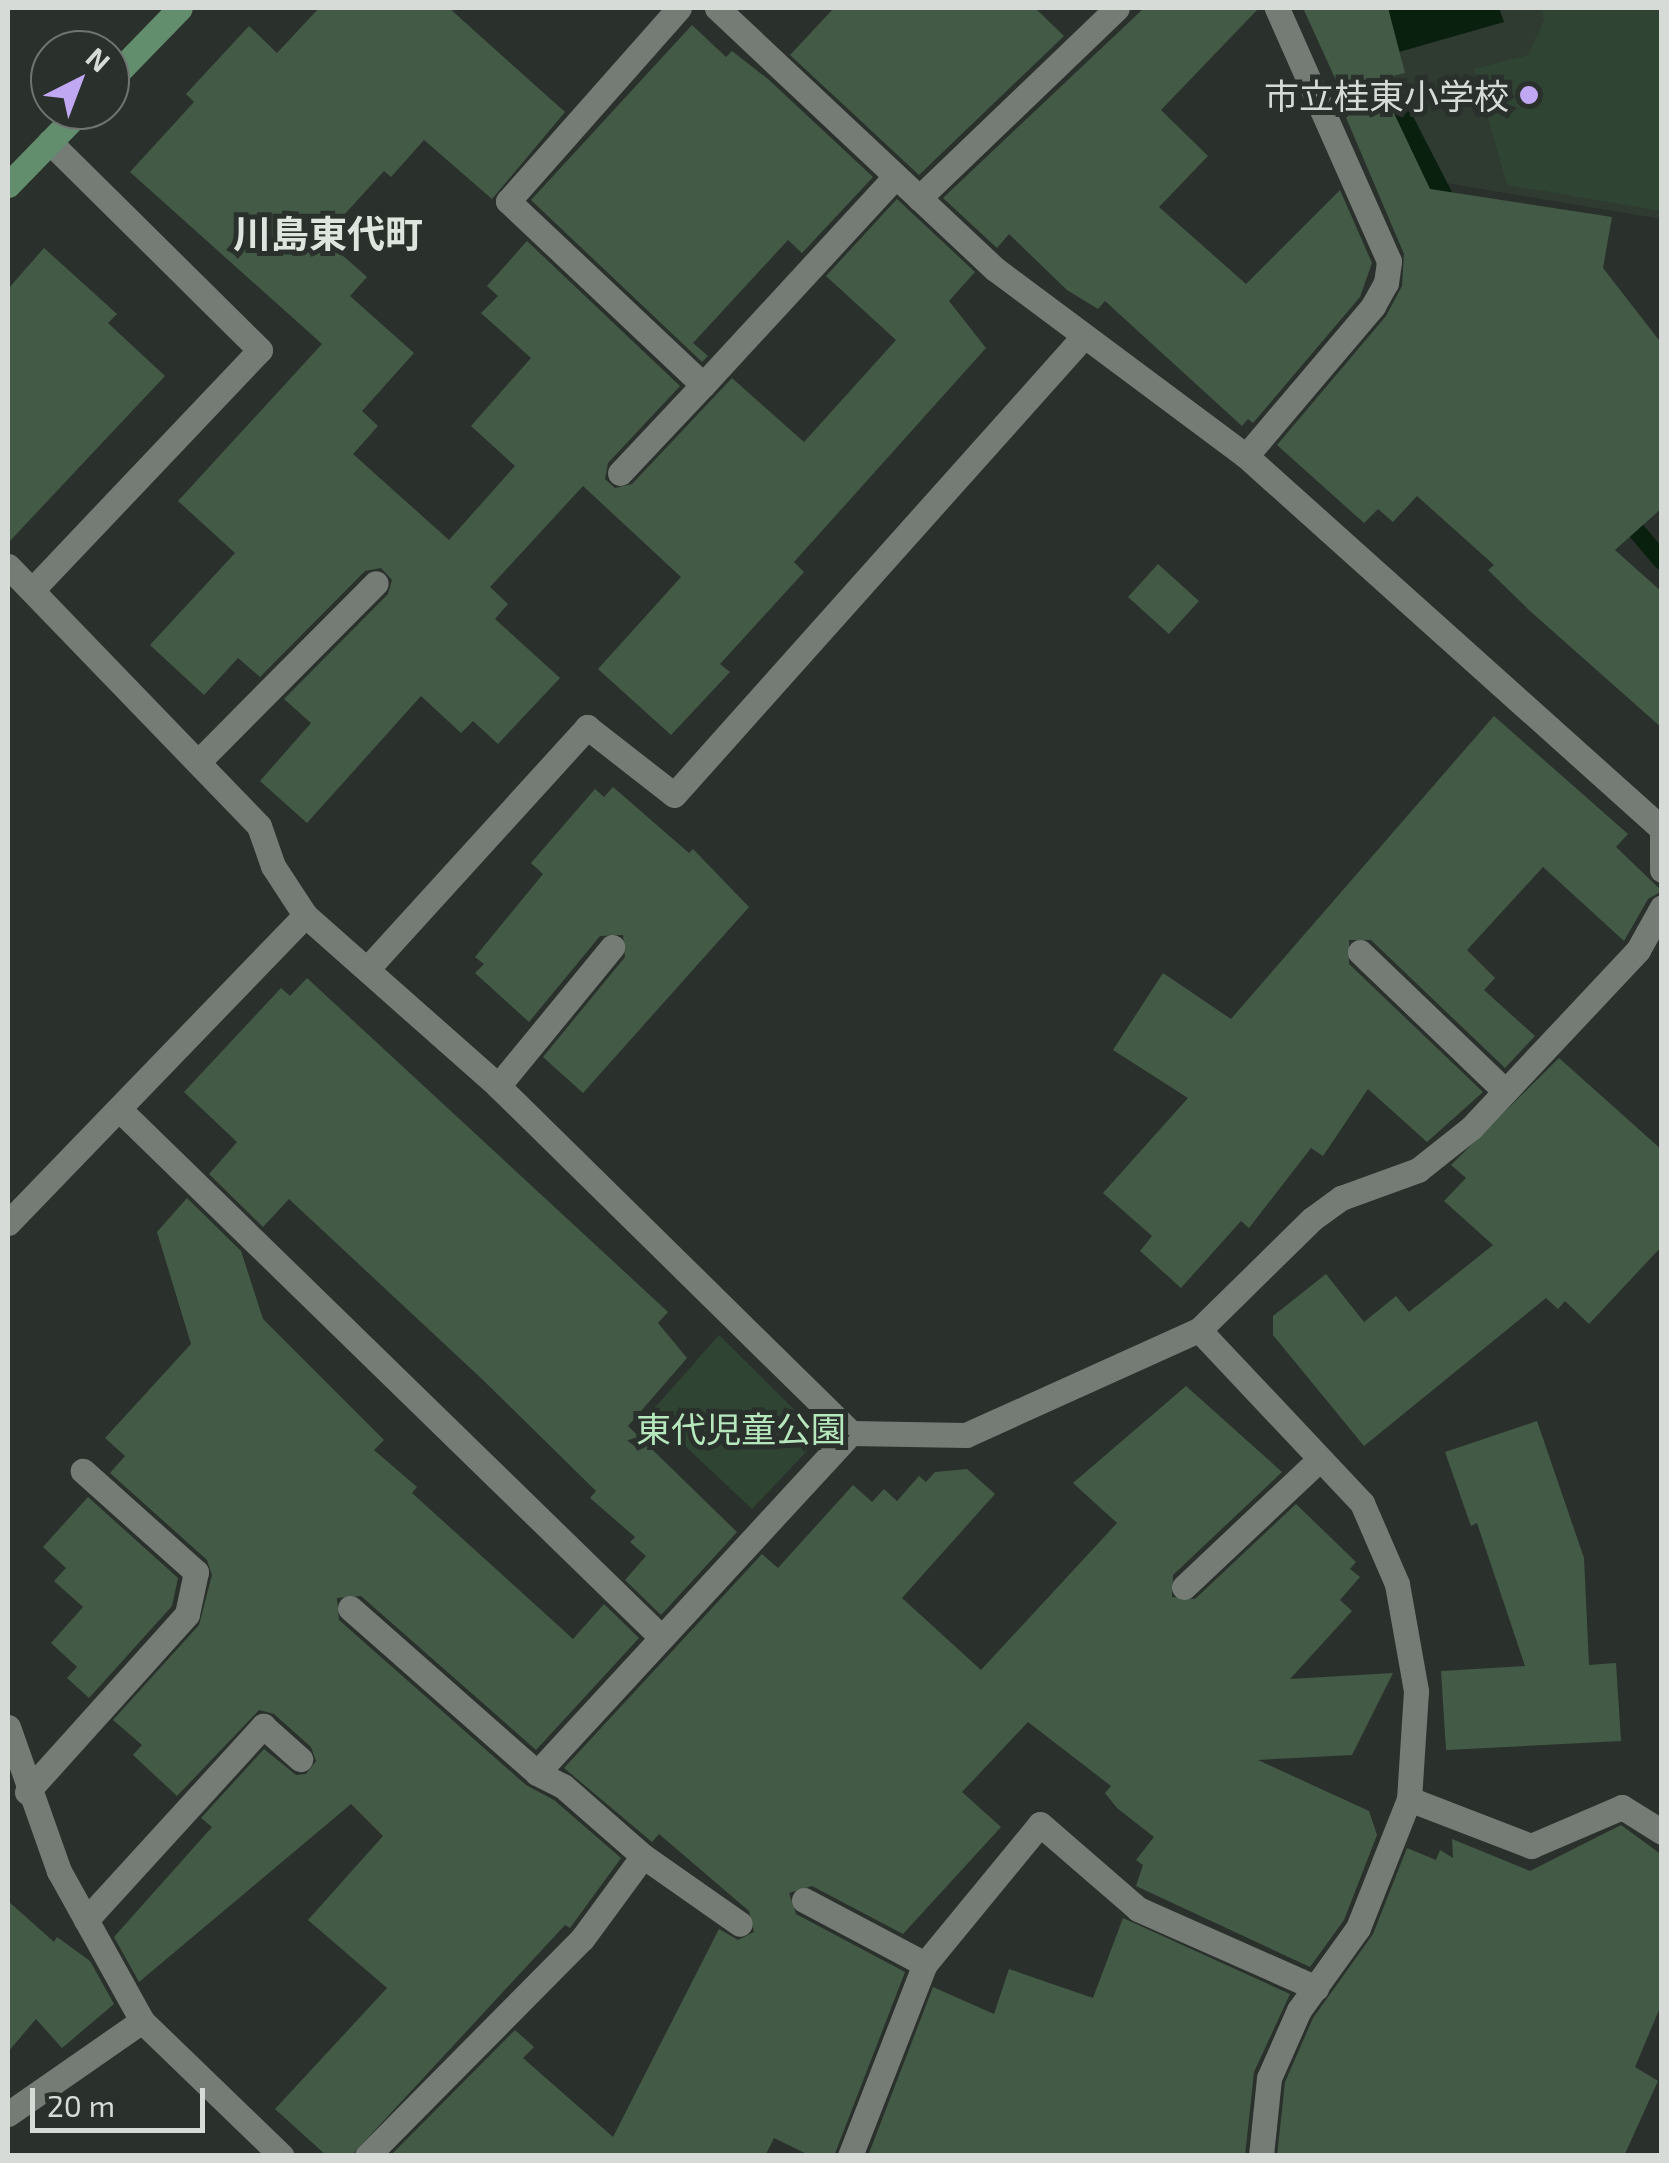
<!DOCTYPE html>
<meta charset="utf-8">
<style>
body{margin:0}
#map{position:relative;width:1669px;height:2163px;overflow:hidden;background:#2a302b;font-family:"Exo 2","Noto Sans JP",sans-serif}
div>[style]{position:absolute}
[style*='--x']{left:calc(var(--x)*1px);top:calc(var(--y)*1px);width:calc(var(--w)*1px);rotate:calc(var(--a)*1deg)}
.built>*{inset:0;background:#2f3a30}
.green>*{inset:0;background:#2f4432}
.water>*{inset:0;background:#09200e}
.stream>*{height:18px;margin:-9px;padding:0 9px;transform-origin:9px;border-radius:9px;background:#09200e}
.building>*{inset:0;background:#435b46}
.lane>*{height:25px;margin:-12.5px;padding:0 12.5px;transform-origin:12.5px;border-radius:12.5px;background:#757c76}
.street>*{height:25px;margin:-12.5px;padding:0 12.5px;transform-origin:12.5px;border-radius:12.5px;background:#757c76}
.secondary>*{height:25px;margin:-12.5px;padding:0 12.5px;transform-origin:12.5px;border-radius:12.5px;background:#628e6e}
.dots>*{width:28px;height:28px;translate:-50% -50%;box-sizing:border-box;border:5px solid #2a302b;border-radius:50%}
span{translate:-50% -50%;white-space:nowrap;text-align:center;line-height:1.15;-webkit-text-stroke:10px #2a302b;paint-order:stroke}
.poi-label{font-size:35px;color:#d7dbd8}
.right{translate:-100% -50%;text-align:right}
.park-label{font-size:35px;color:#b7e7bd}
.neighbourhood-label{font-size:38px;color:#dde5de;font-weight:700}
.frame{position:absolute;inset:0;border:10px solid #d7dbd8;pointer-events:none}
.north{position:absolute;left:30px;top:30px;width:100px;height:100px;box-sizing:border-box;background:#2a302b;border:2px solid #6f7470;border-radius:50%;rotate:42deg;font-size:28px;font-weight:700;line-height:40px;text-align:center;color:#d7dbd8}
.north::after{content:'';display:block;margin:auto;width:35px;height:45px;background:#c0a8f3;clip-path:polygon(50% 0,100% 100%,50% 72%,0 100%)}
.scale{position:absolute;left:30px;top:2088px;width:175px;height:45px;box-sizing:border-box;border:5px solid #d7dbd8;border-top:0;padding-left:12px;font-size:30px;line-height:35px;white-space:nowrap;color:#d7dbd8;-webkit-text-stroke:8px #2a302b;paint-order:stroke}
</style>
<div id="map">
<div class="built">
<i style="clip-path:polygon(1347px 8px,1661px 8px,1661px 219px,1446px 183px)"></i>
</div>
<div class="green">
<i style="clip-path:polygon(1541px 8px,1661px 8px,1661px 211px,1507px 185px,1474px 69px,1528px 55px,1544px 20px)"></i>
<i style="clip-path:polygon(719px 1335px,805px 1420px,807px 1451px,752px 1509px,650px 1413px)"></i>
</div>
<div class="water">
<i style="clip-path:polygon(1388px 8px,1499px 8px,1504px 22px,1399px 52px)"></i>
</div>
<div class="stream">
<i style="--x:1374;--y:60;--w:169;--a:62.8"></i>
<i style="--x:1623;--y:515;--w:60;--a:49.7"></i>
</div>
<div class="building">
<i style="clip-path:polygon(319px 8px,449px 8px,565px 112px,492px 199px,424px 140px,391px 177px,384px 171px,323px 238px,367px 277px,350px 296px,414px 353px,362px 411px,378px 426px,353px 454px,449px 540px,515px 466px,471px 426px,531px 358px,481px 313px,498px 296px,487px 286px,527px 241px,680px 386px,608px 463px,605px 479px,615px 488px,632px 484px,732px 378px,804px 442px,896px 340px,826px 276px,897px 199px,975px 272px,949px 301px,986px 348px,794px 562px,804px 572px,720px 664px,730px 672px,671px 735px,598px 669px,681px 577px,583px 486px,490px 587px,508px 604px,495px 619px,560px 678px,498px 744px,473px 721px,461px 733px,421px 696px,307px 823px,260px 781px,311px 723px,284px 699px,388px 594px,392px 580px,381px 568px,365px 571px,260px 677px,238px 658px,204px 695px,150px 645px,235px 553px,178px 501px,322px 344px,130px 172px,194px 102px,186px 94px,249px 26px,277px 53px)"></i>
<i style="clip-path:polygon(834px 8px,1035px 8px,1064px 36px,919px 175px,790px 55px)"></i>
<i style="clip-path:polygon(1144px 8px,1259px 8px,1161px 110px,1208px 156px,1159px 207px,1246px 284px,1340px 190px,1372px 263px,1360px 297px,1253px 423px,1248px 419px,1242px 426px,1105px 301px,1098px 309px,1067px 290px,1009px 234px,997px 248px,943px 198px)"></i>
<i style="clip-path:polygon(1303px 8px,1388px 8px,1405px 73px,1340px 89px)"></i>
<i style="clip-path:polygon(692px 25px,726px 57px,732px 51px,768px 79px,873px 177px,802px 253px,788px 240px,693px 343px,708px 356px,702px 362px,531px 200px)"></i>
<i style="clip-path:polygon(1382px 88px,1430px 189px,1612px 217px,1603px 268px,1662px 344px,1662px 508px,1615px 550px,1662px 592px,1662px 728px,1530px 611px,1488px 570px,1494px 565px,1417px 496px,1393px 522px,1378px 509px,1364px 523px,1277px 445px,1386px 316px,1402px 286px,1404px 254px,1342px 108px)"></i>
<i style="clip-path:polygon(44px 248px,117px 314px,108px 323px,165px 376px,8px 543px,8px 289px)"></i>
<i style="clip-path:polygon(1158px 564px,1199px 601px,1169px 634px,1128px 597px)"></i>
<i style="clip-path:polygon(1494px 716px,1628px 834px,1616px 847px,1662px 891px,1648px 899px,1624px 941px,1543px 867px,1467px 950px,1495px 978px,1484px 990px,1535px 1036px,1505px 1068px,1371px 940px,1349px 940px,1349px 964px,1483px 1092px,1427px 1142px,1368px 1089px,1323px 1156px,1311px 1148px,1249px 1228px,1241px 1221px,1181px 1288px,1140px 1251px,1152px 1236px,1103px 1193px,1188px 1098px,1113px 1050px,1163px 973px,1231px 1019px)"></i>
<i style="clip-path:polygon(613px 787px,689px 853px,693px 849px,749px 907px,583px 1093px,543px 1057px,625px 957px,623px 935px,600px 936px,529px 1022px,475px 973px,484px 964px,475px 957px,543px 874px,531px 863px,595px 789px,604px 797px)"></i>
<i style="clip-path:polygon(307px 978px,668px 1312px,658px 1323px,687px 1358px,628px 1426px,737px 1532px,661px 1615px,625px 1580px,646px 1556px,630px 1542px,635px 1537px,590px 1498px,596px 1491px,483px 1380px,289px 1199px,263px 1227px,209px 1174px,237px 1142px,184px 1092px,281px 988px,290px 996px)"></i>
<i style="clip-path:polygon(1559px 1058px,1662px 1150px,1662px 1246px,1589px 1324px,1565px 1301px,1558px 1309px,1546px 1298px,1364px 1446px,1273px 1335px,1273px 1316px,1326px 1274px,1364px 1322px,1396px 1296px,1409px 1312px,1493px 1245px,1444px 1201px,1466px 1178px,1451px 1165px)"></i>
<i style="clip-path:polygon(187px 1198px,241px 1251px,263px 1319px,384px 1440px,374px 1450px,417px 1487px,412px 1493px,573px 1639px,604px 1604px,639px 1638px,536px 1750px,361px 1596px,337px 1598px,339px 1620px,526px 1785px,554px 1800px,621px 1858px,570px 1928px,565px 1925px,351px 2156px,327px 2156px,275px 2109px,387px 1988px,308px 1920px,383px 1836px,351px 1804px,139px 1982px,114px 1937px,212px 1827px,201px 1818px,264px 1749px,296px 1775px,306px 1774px,316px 1761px,311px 1747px,274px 1714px,259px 1710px,177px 1796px,133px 1755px,142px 1745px,113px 1720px,199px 1625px,212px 1575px,207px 1560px,110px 1473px,125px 1456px,105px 1438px,191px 1344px,157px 1232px)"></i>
<i style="clip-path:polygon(1186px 1386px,1282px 1472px,1173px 1575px,1172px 1597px,1195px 1599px,1296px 1504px,1356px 1562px,1350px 1569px,1360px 1577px,1340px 1600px,1352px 1611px,1290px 1679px,1393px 1673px,1352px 1755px,1258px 1760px,1369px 1811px,1377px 1835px,1344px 1920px,1310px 1967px,1136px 1886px,1143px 1865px,1136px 1860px,1154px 1837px,1117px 1808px,1105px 1793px,1111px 1786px,1028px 1722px,962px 1792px,1001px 1827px,903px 1934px,812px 1886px,789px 1893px,796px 1914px,905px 1972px,834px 2156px,811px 2156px,774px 2138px,765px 2156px,390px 2156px,515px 2030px,534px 2047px,523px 2058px,613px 2137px,719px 1929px,738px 1940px,754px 1932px,749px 1911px,659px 1834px,652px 1842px,564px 1768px,762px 1554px,778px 1568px,853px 1485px,872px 1502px,884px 1489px,897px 1501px,919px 1476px,926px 1482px,935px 1472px,967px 1469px,995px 1494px,902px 1598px,981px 1670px,1117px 1523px,1073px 1483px)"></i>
<i style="clip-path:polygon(1537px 1421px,1584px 1558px,1589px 1665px,1616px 1663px,1621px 1741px,1446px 1750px,1441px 1671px,1525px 1666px,1477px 1523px,1471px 1526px,1445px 1452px)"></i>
<i style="clip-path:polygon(88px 1497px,178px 1578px,172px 1606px,89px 1698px,67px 1678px,77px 1667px,51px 1643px,83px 1607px,54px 1581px,66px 1568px,43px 1547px)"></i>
<i style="clip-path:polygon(1621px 1825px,1662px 1855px,1662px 2003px,1635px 2067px,1658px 2081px,1624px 2156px,1277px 2156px,1285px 2082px,1313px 2018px,1373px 1934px,1407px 1848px,1436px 1860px,1440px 1850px,1453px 1858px,1452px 1839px,1530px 1871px)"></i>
<i style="clip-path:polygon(8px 1901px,54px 1942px,57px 1937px,90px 1961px,114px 2004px,62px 2048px,36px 2019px,8px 2052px)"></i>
<i style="clip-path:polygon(1123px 1918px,1290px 1994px,1254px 2072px,1245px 2156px,868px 2156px,933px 1987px,994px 2014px,1009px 1969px,1093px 1998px)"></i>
</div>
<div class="lane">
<i style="--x:620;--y:473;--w:121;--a:-46.7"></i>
<i style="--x:1360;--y:952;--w:201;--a:43.8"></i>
<i style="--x:1184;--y:1587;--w:185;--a:-43.3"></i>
<i style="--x:350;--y:1608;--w:249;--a:41.4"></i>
<i style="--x:537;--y:1773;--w:29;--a:27"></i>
<i style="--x:563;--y:1786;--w:106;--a:41.2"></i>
<i style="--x:643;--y:1856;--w:118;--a:35"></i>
<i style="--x:27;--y:1792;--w:239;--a:-48"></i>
<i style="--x:187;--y:1614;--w:43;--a:-77.9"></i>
<i style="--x:196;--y:1572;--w:152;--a:-138.2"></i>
<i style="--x:804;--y:1900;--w:137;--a:27.9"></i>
<i style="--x:367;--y:2156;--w:305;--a:-45.3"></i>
<i style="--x:582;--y:1939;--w:103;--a:-53.7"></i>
<i style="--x:850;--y:2156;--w:206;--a:-68.7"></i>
<i style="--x:925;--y:1964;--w:181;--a:-50.6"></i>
<i style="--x:1040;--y:1824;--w:130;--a:40.9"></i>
<i style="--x:1138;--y:1909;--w:195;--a:23.9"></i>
</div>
<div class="street">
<i style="--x:679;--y:8;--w:258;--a:131.5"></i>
<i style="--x:508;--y:201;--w:268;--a:43.3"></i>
<i style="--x:703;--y:385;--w:284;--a:-47.3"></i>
<i style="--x:717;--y:8;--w:381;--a:43.2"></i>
<i style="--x:995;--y:269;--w:313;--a:36.7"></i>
<i style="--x:1246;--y:456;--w:559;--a:41.88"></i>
<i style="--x:919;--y:198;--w:274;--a:-43.8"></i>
<i style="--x:1246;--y:456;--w:197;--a:-49.7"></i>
<i style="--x:1373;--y:306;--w:26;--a:-61"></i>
<i style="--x:1386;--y:283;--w:22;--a:-82"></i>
<i style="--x:1389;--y:261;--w:277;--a:-113.9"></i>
<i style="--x:8;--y:566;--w:361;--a:46"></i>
<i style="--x:259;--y:826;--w:42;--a:70.7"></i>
<i style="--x:273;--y:866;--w:59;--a:56.9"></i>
<i style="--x:305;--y:915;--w:258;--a:41.5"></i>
<i style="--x:498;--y:1086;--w:495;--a:44.5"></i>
<i style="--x:851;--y:1433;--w:115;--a:1"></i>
<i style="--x:966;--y:1435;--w:256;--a:-24.3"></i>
<i style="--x:1199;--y:1330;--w:158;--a:-44.5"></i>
<i style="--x:1312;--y:1219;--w:36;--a:-36"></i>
<i style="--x:1341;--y:1198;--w:82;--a:-20"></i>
<i style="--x:1418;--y:1170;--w:68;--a:-38.4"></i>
<i style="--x:1471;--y:1128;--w:244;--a:-46.8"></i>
<i style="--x:1638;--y:950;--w:49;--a:-60.8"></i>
<i style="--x:34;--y:588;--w:328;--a:-46.5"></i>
<i style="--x:260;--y:350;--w:296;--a:-135.3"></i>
<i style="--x:198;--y:762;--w:252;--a:-45.2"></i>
<i style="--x:1662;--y:835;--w:35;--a:90"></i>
<i style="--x:368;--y:968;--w:326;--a:-47.7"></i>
<i style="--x:587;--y:727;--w:110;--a:38"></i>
<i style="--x:674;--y:795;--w:614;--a:-48.23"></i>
<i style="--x:498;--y:1086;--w:180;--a:-50.6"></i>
<i style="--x:121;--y:1111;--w:754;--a:44.25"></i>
<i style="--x:8;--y:1223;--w:428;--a:-46"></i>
<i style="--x:1199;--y:1330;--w:238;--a:46.7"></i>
<i style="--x:1362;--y:1503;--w:88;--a:66.6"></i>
<i style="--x:1397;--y:1584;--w:109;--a:79.9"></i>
<i style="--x:1416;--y:1691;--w:108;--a:93.7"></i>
<i style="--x:1409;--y:1799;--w:139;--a:111.6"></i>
<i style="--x:1358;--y:1928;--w:101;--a:125.7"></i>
<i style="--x:1299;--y:2010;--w:74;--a:113.8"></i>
<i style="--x:1269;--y:2078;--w:78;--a:95.9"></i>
<i style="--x:8;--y:1727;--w:153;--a:70.5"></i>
<i style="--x:59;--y:1871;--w:171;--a:61"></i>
<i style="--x:142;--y:2021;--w:194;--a:44"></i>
<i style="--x:537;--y:1773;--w:463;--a:-47.3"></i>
<i style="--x:1409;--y:1799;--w:131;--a:21.1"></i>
<i style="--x:1531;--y:1846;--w:99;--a:-23.2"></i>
<i style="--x:1622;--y:1807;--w:47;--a:32"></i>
<i style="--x:86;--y:1920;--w:263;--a:-47.6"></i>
<i style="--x:263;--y:1726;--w:50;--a:41.7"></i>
<i style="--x:8;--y:2114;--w:163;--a:-34.8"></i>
</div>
<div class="secondary">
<i style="--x:110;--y:80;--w:100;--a:-45.8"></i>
<i style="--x:8;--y:185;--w:105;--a:-45.8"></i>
</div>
<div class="dots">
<i style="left:1529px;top:95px;background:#c0a8f3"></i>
</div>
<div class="poi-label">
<span class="right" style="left:1509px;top:95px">市立桂東小学校</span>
</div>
<div class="park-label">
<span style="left:741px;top:1428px">東代児童公園</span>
</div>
<div class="neighbourhood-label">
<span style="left:328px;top:234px">川島東代町</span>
</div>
<div class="frame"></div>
<div class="north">N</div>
<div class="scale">20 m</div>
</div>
